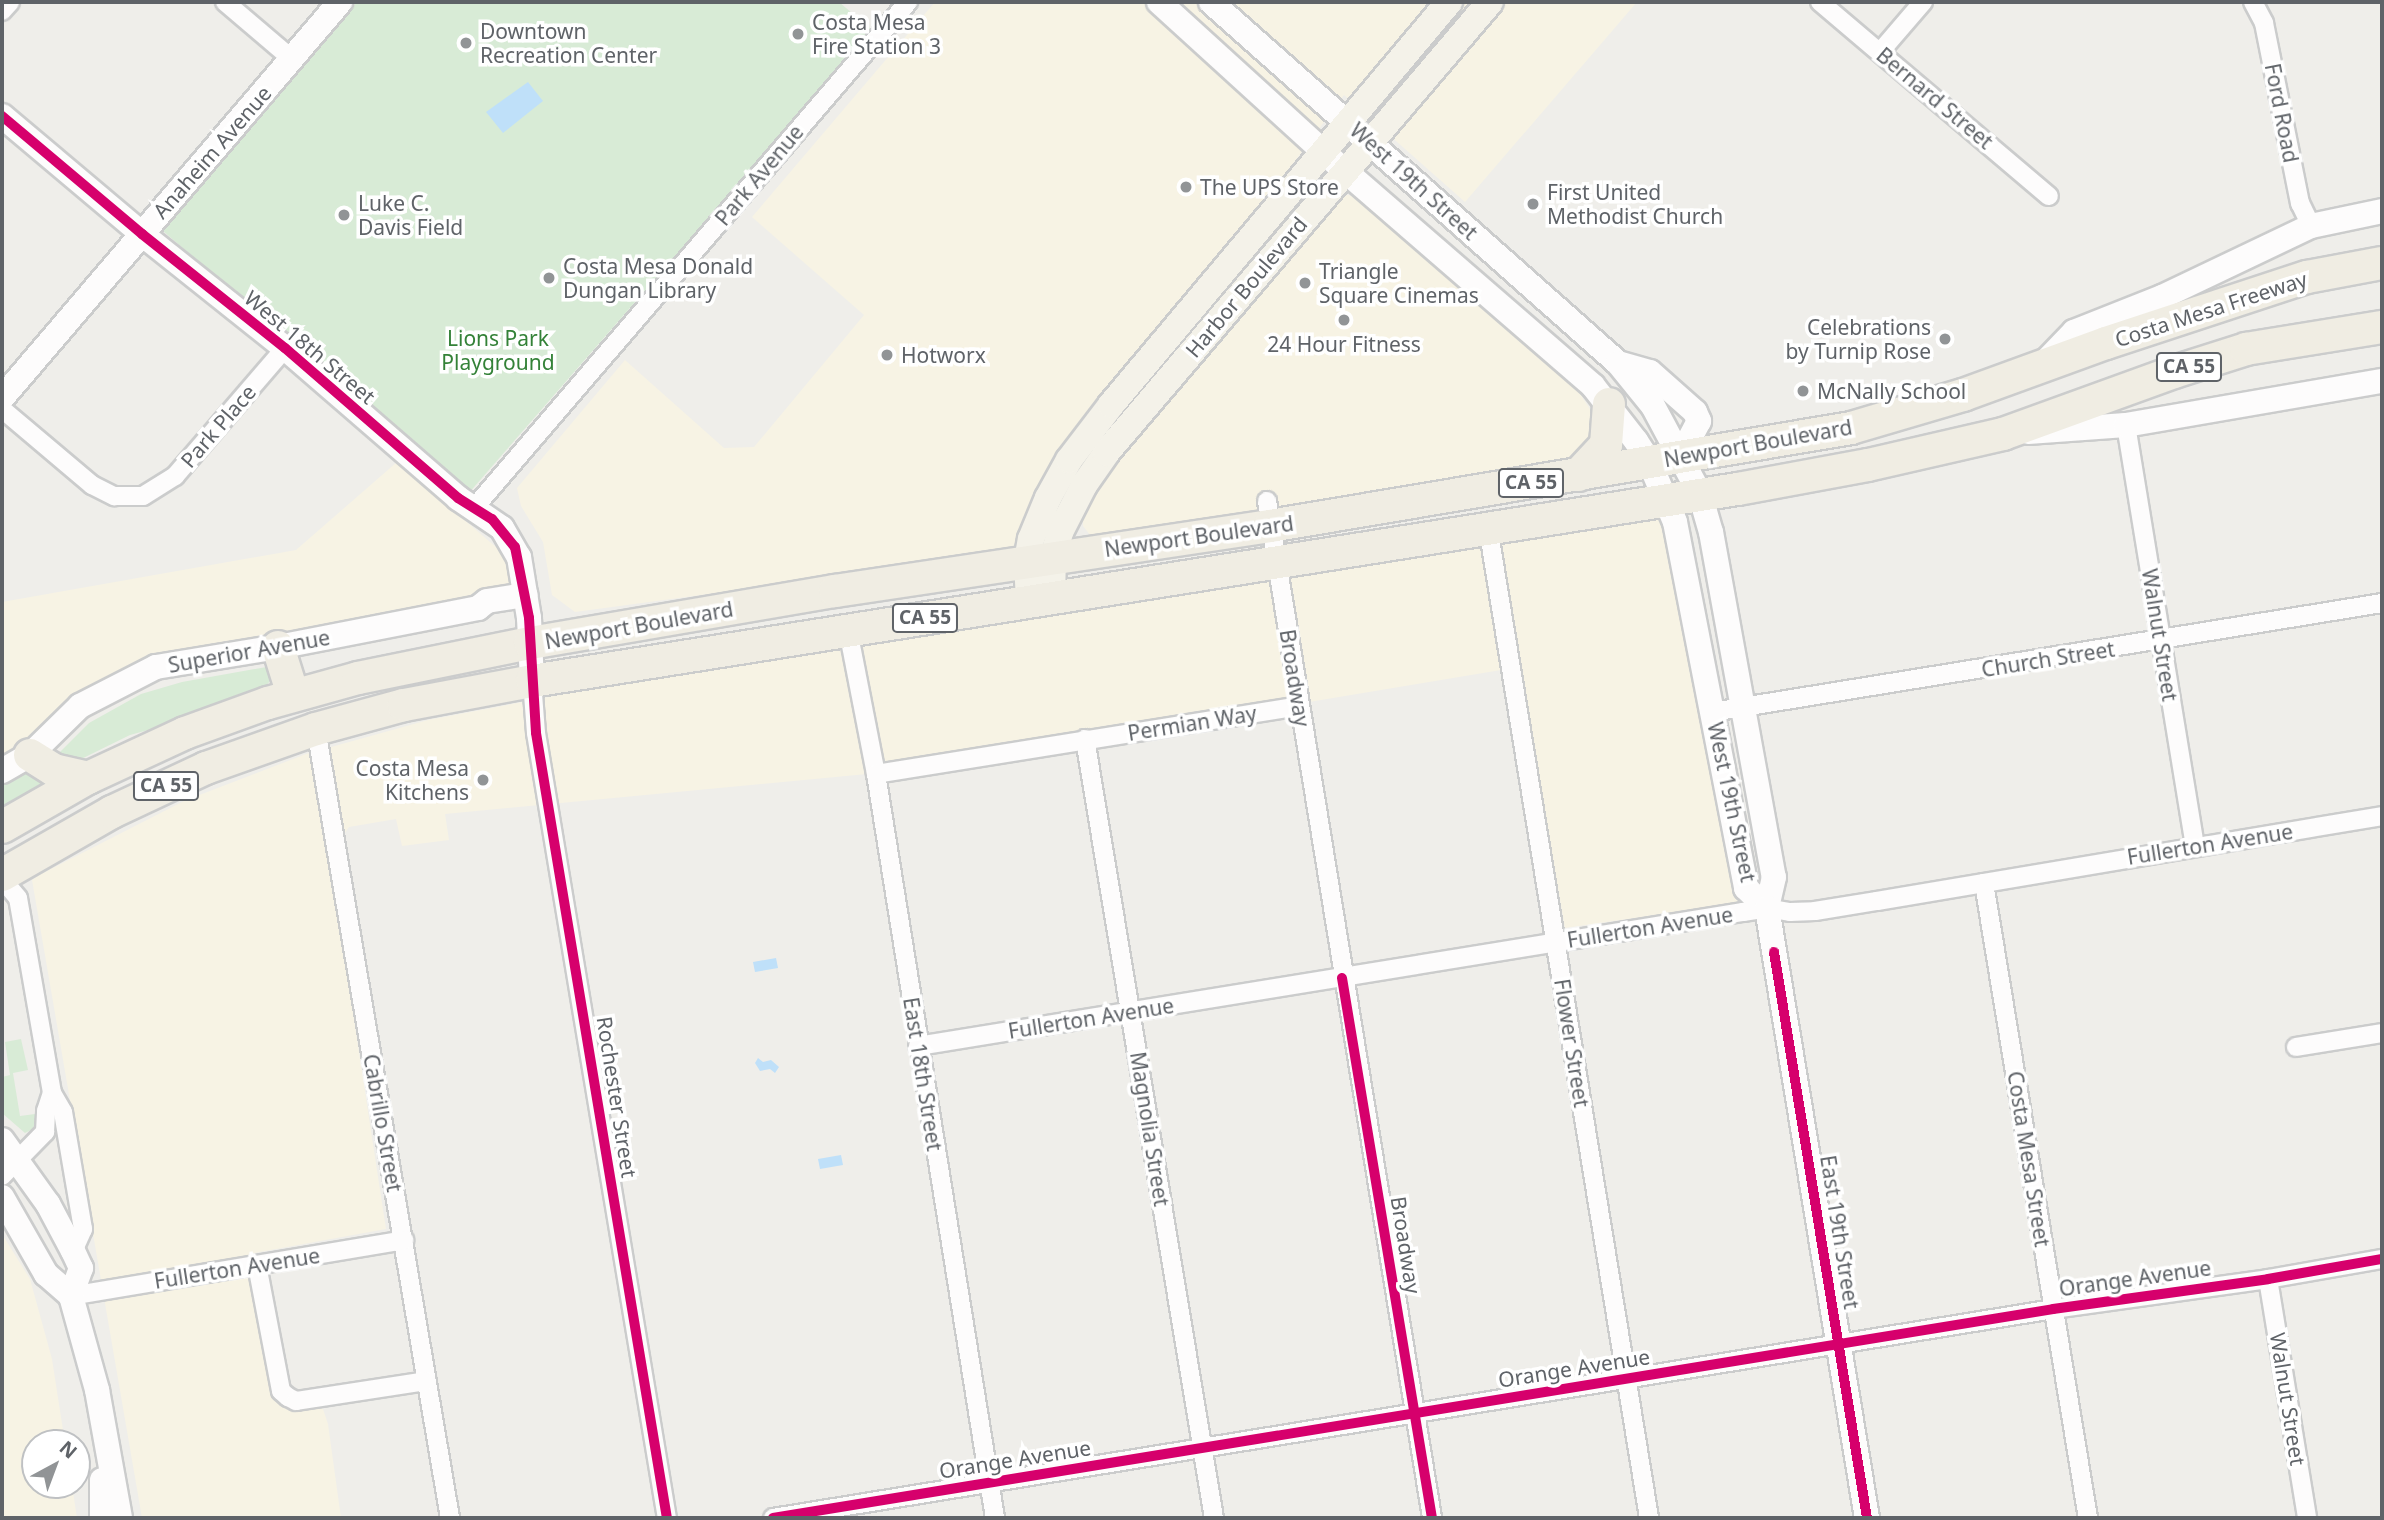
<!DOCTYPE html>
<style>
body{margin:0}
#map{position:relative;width:2384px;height:1520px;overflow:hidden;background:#efeeea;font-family:"Noto Sans",sans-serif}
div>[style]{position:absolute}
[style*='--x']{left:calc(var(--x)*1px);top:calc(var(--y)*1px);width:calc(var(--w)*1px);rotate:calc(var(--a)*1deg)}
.commercial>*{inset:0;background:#f7f3e4}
.green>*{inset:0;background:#d8ebd6}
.water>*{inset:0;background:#bfe0f9}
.roads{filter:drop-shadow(2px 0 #cbcccc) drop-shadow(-2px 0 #cbcccc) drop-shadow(0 2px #cbcccc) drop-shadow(0 -2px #cbcccc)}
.street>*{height:18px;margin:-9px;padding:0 9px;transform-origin:9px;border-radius:9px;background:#fdfcfc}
.secondary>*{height:24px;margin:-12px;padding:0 12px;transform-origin:12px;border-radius:12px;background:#fdfcfc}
.primary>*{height:26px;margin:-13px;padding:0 13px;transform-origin:13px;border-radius:13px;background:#f4f2e9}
.highway>*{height:32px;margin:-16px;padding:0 16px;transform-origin:16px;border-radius:16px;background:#f0ede3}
.cycleway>*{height:10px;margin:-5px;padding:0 5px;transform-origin:5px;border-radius:5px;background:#d6006c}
.dots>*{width:19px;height:19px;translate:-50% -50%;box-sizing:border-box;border:4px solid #fff;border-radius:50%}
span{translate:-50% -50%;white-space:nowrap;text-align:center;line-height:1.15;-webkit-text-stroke:7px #fff;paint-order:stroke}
.shield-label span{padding:2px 5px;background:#fff;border:2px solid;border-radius:5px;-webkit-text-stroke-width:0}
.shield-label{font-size:19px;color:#5f6368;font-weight:700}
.poi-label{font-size:21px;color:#5f6368}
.left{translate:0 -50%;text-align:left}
.right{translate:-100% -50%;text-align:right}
.street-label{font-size:21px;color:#5f6368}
.park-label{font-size:21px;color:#348238}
.frame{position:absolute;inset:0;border:4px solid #5f6368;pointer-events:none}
.north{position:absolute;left:21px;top:1429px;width:70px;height:70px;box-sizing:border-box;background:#fff;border:2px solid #bfc1c3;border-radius:50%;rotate:41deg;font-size:19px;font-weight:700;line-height:28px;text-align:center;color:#5f6368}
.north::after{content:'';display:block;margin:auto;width:24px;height:32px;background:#919496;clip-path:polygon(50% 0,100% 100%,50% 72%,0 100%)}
</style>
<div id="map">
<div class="commercial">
<i style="clip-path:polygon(935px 2px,1637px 2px,1465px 202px,1344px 95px,1298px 157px,1050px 467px,1012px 553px,575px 612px,552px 595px,543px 542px,521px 506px,517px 488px,625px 360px,724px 448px,754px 447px,864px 315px,752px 217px)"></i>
<i style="clip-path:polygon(1347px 195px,1360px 197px,1571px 380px,1601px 426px,1589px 455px,1110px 545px,1094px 540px,1083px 526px,1083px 512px,1095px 491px,1333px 201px)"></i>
<i style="clip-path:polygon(397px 462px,504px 554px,515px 598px,133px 666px,85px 687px,2px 766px,2px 602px,296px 550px)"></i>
<i style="clip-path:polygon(1665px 518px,1738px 903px,1565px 928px,1519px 667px,888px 772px,445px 814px,449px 840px,402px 846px,396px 819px,349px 827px,329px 856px,386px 1229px,254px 1253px,282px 1403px,323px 1409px,328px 1424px,341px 1518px,142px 1518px,32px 880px,41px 874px,184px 801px,306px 754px,428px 720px,602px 687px,908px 636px)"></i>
<i style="clip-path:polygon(2px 1234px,30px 1279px,52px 1359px,65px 1443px,35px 1443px,35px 1485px,72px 1485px,77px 1518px,2px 1518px)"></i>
</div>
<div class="green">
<i style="clip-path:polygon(357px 2px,839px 2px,872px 30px,468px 494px,163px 231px)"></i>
<i style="clip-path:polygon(272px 666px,272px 679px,263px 689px,170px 724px,130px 735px,71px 764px,53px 759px,89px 723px,141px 694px,182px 682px)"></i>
<i style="clip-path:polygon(34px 764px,60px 778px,2px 812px,2px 783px,19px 776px)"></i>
<i style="clip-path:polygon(21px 1039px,28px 1070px,13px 1073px,20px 1116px,35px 1114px,36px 1121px,33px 1129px,25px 1133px,2px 1113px,2px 1077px,10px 1075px,5px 1042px)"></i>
</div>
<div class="water">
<i style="clip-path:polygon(528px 82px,543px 101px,503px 133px,486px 112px)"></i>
<i style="clip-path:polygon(776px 958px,778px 968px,755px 972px,753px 962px)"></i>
<i style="clip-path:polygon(758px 1058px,763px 1062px,771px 1060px,779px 1067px,775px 1073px,770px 1069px,760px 1071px,755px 1063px)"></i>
<i style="clip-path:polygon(841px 1155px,843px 1165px,820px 1169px,818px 1159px)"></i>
</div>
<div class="roads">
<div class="street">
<i style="--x:225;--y:2;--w:88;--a:40.4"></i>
<i style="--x:1820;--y:2;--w:300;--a:40.3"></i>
<i style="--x:2253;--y:2;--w:24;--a:62"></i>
<i style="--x:2264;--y:23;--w:184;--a:78.7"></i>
<i style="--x:2300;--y:203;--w:25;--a:64"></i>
<i style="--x:2;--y:11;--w:12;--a:-48"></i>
<i style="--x:1880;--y:52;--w:66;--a:-49.3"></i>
<i style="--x:2;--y:409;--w:118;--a:40.2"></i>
<i style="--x:92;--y:485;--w:25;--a:27"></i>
<i style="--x:114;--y:496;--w:29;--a:0"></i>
<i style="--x:143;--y:496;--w:38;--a:-32"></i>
<i style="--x:175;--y:476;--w:169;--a:-49.3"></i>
<i style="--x:2126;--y:425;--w:426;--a:80.7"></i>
<i style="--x:1267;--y:501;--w:1030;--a:80.78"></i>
<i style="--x:474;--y:508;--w:667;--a:-49.38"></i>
<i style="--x:1488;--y:527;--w:1004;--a:80.77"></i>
<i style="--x:848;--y:630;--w:147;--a:79"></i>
<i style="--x:876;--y:774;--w:753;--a:80.91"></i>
<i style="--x:532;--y:681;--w:52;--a:85.6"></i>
<i style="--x:536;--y:733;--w:796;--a:80.53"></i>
<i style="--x:1712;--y:712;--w:679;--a:-9.24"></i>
<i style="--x:316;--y:729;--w:800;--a:80.36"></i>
<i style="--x:1085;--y:739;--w:790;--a:80.6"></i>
<i style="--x:876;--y:774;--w:429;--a:-9.1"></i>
<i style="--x:2;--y:879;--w:25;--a:50"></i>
<i style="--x:18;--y:898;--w:198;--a:80.1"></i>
<i style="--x:52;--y:1093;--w:22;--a:60"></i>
<i style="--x:63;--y:1112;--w:119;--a:80.3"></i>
<i style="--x:83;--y:1229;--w:24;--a:114"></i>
<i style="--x:1984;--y:883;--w:643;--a:80.7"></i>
<i style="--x:918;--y:1046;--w:836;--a:-9.23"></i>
<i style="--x:1743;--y:912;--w:24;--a:-9"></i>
<i style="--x:1767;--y:908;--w:23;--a:10"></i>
<i style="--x:1790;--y:912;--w:25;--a:-2"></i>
<i style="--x:1815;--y:911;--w:63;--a:-9.2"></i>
<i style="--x:1877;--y:901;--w:512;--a:-9.55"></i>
<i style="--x:2296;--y:1047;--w:87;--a:-9.2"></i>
<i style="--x:2;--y:1176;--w:62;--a:-45.7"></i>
<i style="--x:45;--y:1132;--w:21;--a:-87"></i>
<i style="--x:46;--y:1111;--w:19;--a:-72"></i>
<i style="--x:257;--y:1265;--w:128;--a:79.2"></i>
<i style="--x:281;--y:1391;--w:9;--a:41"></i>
<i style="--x:288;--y:1397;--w:9;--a:27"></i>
<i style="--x:296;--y:1401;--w:132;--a:-8.7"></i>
<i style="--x:2268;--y:1279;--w:242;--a:80.7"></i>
<i style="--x:71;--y:1296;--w:338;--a:-9.5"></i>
<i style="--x:773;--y:1518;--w:1297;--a:-9.27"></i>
<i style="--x:2053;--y:1309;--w:217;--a:-7.9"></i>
<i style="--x:2268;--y:1279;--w:116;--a:-10"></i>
</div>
<div class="secondary">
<i style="--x:1159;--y:2;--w:251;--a:42.3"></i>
<i style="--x:1345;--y:171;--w:328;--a:40.9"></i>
<i style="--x:1593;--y:386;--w:70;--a:52"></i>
<i style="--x:1636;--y:441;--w:24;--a:57"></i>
<i style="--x:1649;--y:461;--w:66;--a:66.9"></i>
<i style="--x:1675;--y:522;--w:373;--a:79"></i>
<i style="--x:1746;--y:888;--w:29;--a:44"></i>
<i style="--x:1211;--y:2;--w:544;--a:41.57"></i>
<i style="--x:1618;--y:363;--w:55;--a:50.9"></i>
<i style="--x:1653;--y:406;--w:100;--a:61.9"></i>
<i style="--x:1700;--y:494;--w:40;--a:74"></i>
<i style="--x:1711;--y:532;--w:351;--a:79.7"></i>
<i style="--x:1774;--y:877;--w:32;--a:103"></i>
<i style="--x:1767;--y:908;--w:618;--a:80.69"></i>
<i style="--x:2;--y:116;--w:183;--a:40.1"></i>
<i style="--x:142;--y:234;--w:183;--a:38.6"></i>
<i style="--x:285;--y:348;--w:229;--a:40.9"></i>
<i style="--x:458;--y:498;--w:53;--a:34.3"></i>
<i style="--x:502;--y:528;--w:34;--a:60"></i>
<i style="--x:519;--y:557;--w:62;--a:80.7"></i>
<i style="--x:529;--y:618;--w:63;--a:87.3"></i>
<i style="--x:1618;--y:363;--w:33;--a:16"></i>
<i style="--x:1650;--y:372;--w:60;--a:41.6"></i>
<i style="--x:1695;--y:412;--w:10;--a:66"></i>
<i style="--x:1699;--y:421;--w:38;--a:118"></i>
<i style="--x:2043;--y:364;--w:45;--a:-45.9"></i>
<i style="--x:2074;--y:332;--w:95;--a:-21.7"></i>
<i style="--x:2162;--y:297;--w:165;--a:-25.5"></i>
<i style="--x:2311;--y:226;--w:73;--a:-11.9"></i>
<i style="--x:2;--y:398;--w:521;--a:-49.52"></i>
<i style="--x:2028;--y:432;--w:98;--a:-4.1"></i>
<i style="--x:2126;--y:425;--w:260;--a:-9.8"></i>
<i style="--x:2;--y:771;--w:32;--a:-30"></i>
<i style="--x:30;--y:755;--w:70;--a:-44.4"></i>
<i style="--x:80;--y:706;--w:85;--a:-27.2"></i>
<i style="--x:156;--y:667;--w:124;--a:-9.3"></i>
<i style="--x:278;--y:647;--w:204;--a:-11"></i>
<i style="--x:478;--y:608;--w:11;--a:-38"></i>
<i style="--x:487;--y:601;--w:39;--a:-9"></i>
<i style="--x:2;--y:1140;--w:79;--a:54.3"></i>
<i style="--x:48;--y:1204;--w:53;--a:62"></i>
<i style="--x:73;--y:1251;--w:19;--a:65"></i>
<i style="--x:81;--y:1268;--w:30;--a:110"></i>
<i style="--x:2;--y:1197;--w:89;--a:60.3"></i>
<i style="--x:46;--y:1274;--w:33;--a:41"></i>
<i style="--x:71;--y:1296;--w:98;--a:74.5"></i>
<i style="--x:97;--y:1390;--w:130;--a:79.8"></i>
<i style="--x:102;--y:1518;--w:38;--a:-90"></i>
</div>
<div class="primary">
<i style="--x:1052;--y:597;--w:40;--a:-88.6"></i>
<i style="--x:1053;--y:557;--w:26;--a:-74"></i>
<i style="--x:1060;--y:532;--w:53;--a:-62.9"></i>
<i style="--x:1084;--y:485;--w:39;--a:-55"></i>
<i style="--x:1106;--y:453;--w:592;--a:-49.59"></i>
<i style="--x:1029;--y:601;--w:40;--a:-92.9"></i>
<i style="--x:1027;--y:561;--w:22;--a:-80"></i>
<i style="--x:1031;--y:539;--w:44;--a:-67.5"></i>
<i style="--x:1048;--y:498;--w:43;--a:-61.1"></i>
<i style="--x:1069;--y:460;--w:69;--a:-52.6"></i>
<i style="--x:1111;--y:405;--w:526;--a:-50.01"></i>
</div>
<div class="highway">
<i style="--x:1578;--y:475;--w:41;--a:-47"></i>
<i style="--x:1606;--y:445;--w:41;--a:-85.8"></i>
<i style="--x:278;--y:647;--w:50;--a:72.6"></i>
<i style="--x:30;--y:755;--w:28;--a:32"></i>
<i style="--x:54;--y:770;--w:35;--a:13"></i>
<i style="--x:2;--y:827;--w:99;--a:-29.7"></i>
<i style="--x:88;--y:778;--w:107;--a:-24.9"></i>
<i style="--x:185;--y:733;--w:88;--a:-19.9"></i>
<i style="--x:268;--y:703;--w:93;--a:-15.5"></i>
<i style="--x:358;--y:678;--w:176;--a:-11.5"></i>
<i style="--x:530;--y:643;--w:309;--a:-9.7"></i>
<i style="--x:835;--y:591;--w:440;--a:-8.5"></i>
<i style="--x:1270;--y:526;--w:589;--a:-9.57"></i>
<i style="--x:1851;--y:428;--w:117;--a:-16.4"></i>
<i style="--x:1963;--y:395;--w:152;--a:-20"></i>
<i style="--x:2106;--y:343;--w:212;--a:-18.2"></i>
<i style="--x:2307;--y:277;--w:76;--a:-10.6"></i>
<i style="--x:2;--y:875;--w:127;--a:-29.8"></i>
<i style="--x:112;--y:812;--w:104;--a:-25.1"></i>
<i style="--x:206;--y:768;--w:117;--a:-19.5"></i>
<i style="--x:316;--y:729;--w:91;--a:-15.3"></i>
<i style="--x:404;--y:705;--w:130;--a:-10.6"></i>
<i style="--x:532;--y:681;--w:1221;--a:-9.05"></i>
<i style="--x:1738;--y:489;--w:132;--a:-10.5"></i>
<i style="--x:1868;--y:465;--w:139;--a:-12.9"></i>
<i style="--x:2003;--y:434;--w:182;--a:-19.9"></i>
<i style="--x:2174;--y:372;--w:76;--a:-17.7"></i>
<i style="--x:2246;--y:349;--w:138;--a:-9.2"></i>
</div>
</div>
<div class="cycleway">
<i style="--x:2;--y:116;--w:183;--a:40.1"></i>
<i style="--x:142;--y:234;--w:183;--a:38.6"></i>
<i style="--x:285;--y:348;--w:229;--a:40.9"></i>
<i style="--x:458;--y:498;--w:40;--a:32"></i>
<i style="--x:492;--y:519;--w:36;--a:51"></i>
<i style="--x:515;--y:547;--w:72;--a:78.8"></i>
<i style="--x:529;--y:618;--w:115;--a:86.5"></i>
<i style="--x:536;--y:733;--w:796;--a:80.53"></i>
<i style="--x:1774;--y:952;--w:574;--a:80.67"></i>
<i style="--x:1342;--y:978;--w:547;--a:80.54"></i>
<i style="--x:773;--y:1518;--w:1297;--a:-9.27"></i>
<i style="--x:2053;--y:1309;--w:217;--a:-7.9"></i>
<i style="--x:2268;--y:1279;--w:116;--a:-10"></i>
</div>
<div class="dots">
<i style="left:798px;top:34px;background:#919496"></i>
<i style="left:466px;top:43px;background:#919496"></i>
<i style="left:1186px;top:187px;background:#919496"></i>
<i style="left:1533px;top:204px;background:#919496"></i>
<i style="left:344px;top:215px;background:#919496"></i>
<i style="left:549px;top:278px;background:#919496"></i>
<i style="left:1305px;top:283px;background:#919496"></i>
<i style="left:1344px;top:320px;background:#919496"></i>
<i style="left:1945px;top:339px;background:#919496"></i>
<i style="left:887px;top:355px;background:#919496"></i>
<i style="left:1803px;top:391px;background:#919496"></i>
<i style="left:483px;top:780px;background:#919496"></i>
</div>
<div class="shield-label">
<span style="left:2189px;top:367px">CA 55</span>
<span style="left:1531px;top:483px">CA 55</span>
<span style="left:925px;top:618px">CA 55</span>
<span style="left:166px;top:786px">CA 55</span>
</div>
<div class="poi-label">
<span class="left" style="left:812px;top:34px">Costa Mesa<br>Fire Station 3</span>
<span class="left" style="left:480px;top:43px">Downtown<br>Recreation Center</span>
<span class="left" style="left:1200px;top:187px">The UPS Store</span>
<span class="left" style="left:1547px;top:204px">First United<br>Methodist Church</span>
<span class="left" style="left:358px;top:215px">Luke C.<br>Davis Field</span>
<span class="left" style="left:563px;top:278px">Costa Mesa Donald<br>Dungan Library</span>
<span class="left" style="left:1319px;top:283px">Triangle<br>Square Cinemas</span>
<span class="right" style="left:1931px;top:339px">Celebrations<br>by Turnip Rose</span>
<span style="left:1344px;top:344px">24 Hour Fitness</span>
<span class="left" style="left:901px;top:355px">Hotworx</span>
<span class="left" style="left:1817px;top:391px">McNally School</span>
<span class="right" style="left:469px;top:780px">Costa Mesa<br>Kitchens</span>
</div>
<div class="street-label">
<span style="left:1935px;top:98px;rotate:40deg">Bernard Street</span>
<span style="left:2282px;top:113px;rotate:79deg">Ford Road</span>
<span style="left:212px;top:152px;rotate:-49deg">Anaheim Avenue</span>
<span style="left:759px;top:175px;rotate:-50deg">Park Avenue</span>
<span style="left:1414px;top:181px;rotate:42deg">West 19th Street</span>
<span style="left:1246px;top:287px;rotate:-50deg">Harbor Boulevard</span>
<span style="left:2211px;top:309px;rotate:-18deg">Costa Mesa Freeway</span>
<span style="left:310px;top:347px;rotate:40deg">West 18th Street</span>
<span style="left:218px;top:426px;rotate:-49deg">Park Place</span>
<span style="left:1758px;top:443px;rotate:-10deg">Newport Boulevard</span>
<span style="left:1199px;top:536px;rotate:-8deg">Newport Boulevard</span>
<span style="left:639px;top:625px;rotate:-10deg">Newport Boulevard</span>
<span style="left:2160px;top:635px;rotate:81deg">Walnut Street</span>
<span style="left:249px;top:651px;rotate:-10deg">Superior Avenue</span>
<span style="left:2048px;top:659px;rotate:-9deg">Church Street</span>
<span style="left:1295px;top:678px;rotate:81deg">Broadway</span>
<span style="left:1192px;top:723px;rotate:-9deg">Permian Way</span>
<span style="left:1732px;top:802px;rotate:78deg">West 19th Street</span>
<span style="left:2210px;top:844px;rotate:-9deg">Fullerton Avenue</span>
<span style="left:1650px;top:927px;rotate:-9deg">Fullerton Avenue</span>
<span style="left:1091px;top:1018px;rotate:-9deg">Fullerton Avenue</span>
<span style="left:1572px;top:1043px;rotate:81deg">Flower Street</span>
<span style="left:923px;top:1074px;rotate:81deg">East 18th Street</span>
<span style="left:617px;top:1097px;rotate:81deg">Rochester Street</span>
<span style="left:383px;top:1123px;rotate:80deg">Cabrillo Street</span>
<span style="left:1150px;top:1129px;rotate:81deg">Magnolia Street</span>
<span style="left:2029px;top:1159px;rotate:81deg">Costa Mesa Street</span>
<span style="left:1840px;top:1232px;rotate:81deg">East 19th Street</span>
<span style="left:1406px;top:1245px;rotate:81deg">Broadway</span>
<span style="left:237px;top:1268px;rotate:-9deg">Fullerton Avenue</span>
<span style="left:2135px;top:1278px;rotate:-8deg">Orange Avenue</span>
<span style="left:1574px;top:1368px;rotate:-9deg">Orange Avenue</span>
<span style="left:2288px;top:1399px;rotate:81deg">Walnut Street</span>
<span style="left:1015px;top:1459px;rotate:-9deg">Orange Avenue</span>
</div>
<div class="park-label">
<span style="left:498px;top:350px">Lions Park<br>Playground</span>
</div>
<div class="frame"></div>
<div class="north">N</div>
</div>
